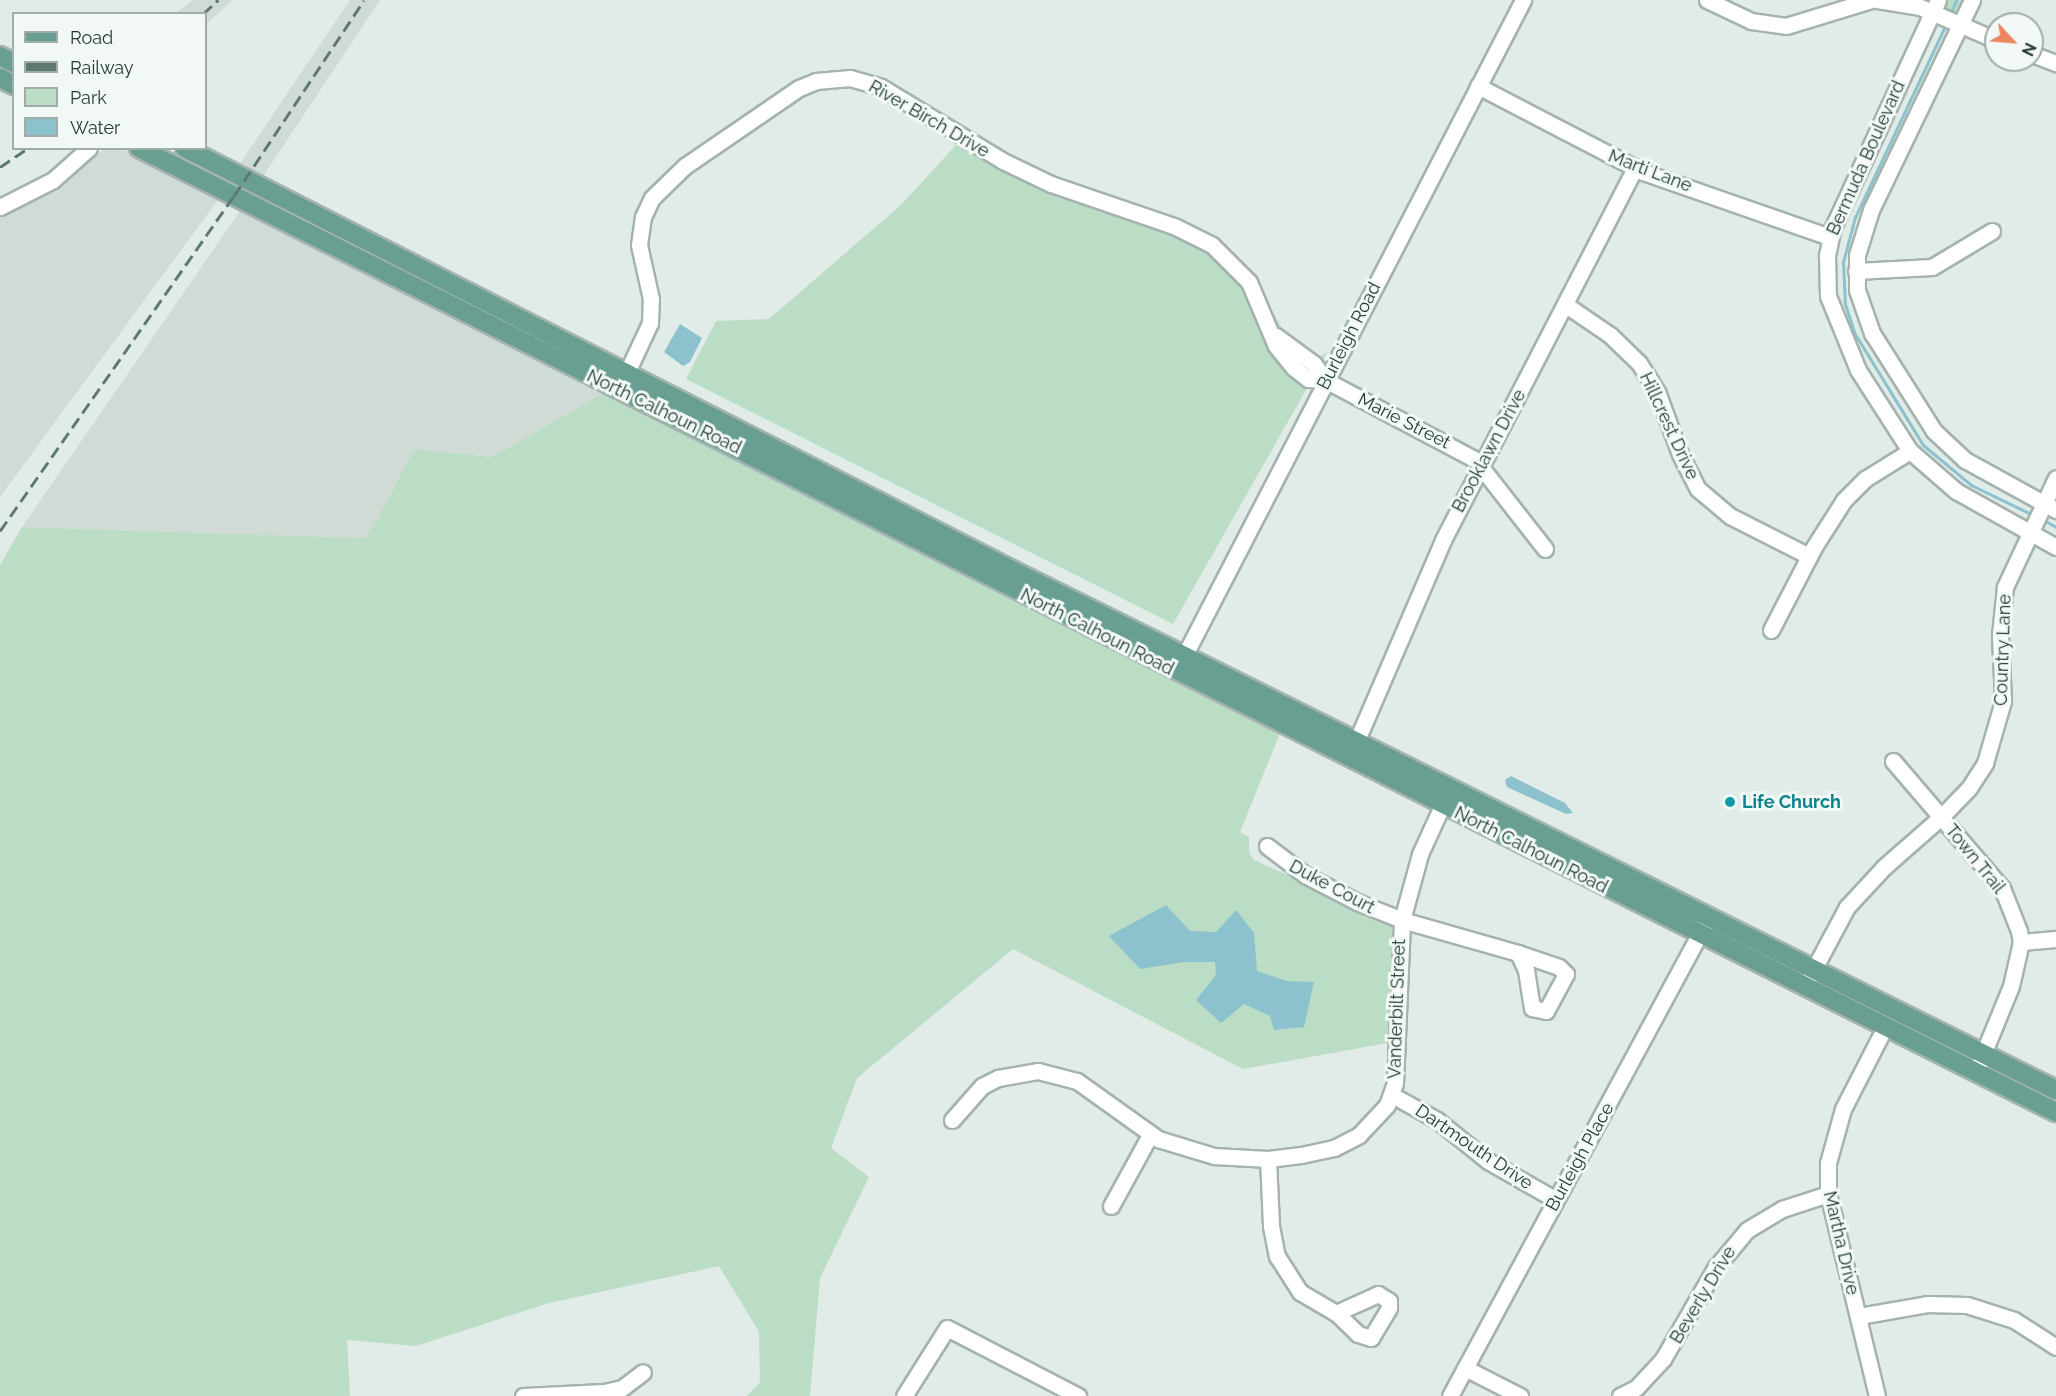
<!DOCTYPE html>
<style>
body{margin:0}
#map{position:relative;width:2056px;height:1396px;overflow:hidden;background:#e1ebe7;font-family:Raleway,sans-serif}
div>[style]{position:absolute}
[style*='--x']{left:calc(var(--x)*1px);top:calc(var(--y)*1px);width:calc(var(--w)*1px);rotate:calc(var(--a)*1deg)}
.built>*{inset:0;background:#d0dbd6}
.green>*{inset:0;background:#bbdcc5}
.water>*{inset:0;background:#8bc2ce}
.stream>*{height:3px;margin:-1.5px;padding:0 1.5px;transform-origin:1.5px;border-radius:1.5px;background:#8bc2ce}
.roads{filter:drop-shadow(2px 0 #a4b3ae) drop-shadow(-2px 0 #a4b3ae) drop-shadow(0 2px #a4b3ae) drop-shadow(0 -2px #a4b3ae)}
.minor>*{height:15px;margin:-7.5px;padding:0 7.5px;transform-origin:7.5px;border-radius:7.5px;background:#fff}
.major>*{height:18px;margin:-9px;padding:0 9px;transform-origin:9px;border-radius:9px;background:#689f92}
.rail>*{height:3px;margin-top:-1.5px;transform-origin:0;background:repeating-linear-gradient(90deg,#5d7771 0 12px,transparent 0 18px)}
.dots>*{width:16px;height:16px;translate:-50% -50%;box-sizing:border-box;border:3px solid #f2f8f5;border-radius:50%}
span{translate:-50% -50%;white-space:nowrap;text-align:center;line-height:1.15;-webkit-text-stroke:6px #f2f8f5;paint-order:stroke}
.street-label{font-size:18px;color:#223b35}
.culture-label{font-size:18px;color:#0d838f;font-weight:700}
.left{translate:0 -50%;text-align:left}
.legend{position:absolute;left:12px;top:12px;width:195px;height:138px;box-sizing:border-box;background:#f2f8f5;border:2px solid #9faca8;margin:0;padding:8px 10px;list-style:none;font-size:18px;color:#223b35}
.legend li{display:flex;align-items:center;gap:12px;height:30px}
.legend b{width:30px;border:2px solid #9faca8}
.north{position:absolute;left:1984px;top:12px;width:60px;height:60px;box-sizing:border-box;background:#f2f8f5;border:2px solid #9faca8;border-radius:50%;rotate:116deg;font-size:16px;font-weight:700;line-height:24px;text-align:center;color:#223b35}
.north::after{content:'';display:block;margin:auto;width:21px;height:27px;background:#ec855f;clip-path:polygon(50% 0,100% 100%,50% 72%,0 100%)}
</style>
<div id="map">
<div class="built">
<i style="clip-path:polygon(193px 0,233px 0,206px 24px,206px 14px,176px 13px)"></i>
<i style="clip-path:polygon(350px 0,380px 0,258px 184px,235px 171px)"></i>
<i style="clip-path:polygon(104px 149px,124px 149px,220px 197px,0 497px,0 214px,59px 187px)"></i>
<i style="clip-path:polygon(242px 208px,605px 392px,492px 457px,415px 449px,366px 538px,22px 527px)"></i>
</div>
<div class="green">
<i style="clip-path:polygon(1947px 0,1969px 0,1961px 16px,1945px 9px)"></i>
<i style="clip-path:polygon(967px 133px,1040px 172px,1204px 233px,1234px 256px,1254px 278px,1290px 343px,1312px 357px,1321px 357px,1328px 351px,1173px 624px,686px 379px,716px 321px,769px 319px,901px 205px)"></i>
<i style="clip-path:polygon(605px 392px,986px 580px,1280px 733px,1240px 832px,1249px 837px,1249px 852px,1254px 860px,1392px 923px,1393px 1042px,1243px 1069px,1013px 949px,857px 1078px,831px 1148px,869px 1177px,820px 1278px,810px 1396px,747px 1396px,760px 1382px,759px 1332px,719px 1266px,549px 1303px,416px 1346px,347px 1340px,350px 1396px,0 1396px,0 565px,22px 527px,366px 538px,415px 449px,492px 457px)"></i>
</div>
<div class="water">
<i style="clip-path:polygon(680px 324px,702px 338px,690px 362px,683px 366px,664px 352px)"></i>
<i style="clip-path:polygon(1511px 776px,1565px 803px,1573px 813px,1566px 814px,1507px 787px,1505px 780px)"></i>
<i style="clip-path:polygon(1166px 905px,1190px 931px,1216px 932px,1236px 910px,1254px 933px,1257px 971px,1287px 981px,1314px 982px,1304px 1027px,1274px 1030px,1270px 1016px,1244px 1004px,1221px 1023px,1196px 1000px,1216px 975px,1215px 962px,1184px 962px,1140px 969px,1109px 936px)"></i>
</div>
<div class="stream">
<i style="--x:1950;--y:15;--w:16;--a:-68"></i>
<i style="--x:1946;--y:24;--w:213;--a:115.2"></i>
<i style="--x:1855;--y:217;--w:47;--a:104.9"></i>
<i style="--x:1843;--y:262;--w:42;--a:87.3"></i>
<i style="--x:1845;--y:304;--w:32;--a:72"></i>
<i style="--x:1855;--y:334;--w:130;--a:58.5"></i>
<i style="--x:1923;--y:445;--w:62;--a:39.8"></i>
<i style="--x:1971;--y:485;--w:69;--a:25.8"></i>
<i style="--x:2042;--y:519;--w:16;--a:30"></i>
</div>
<div class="roads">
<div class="minor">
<i style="--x:1707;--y:0;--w:49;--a:25.5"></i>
<i style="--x:1751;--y:21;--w:35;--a:8"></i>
<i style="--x:1786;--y:26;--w:89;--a:-17"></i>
<i style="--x:1877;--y:0;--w:44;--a:9.2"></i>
<i style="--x:1920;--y:7;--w:83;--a:23.5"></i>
<i style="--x:1938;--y:0;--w:250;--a:114.8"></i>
<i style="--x:1833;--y:227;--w:30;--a:102"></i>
<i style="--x:1827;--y:256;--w:40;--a:88.6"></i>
<i style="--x:1828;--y:296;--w:80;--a:67.9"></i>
<i style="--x:1858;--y:370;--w:96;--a:57.3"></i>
<i style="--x:1910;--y:451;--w:61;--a:41"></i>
<i style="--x:1956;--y:491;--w:115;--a:29.2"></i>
<i style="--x:1972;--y:0;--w:233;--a:115.7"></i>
<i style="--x:1871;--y:210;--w:47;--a:107.3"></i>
<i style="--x:1857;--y:255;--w:35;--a:90"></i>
<i style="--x:1857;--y:290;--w:46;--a:70.8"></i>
<i style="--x:1872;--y:333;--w:116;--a:57.7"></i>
<i style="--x:1934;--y:431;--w:42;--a:43.1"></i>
<i style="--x:1965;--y:460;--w:104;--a:28.8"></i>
<i style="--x:2032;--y:54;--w:26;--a:21"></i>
<i style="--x:1478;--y:86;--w:186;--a:27.5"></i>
<i style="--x:1643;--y:172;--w:198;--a:19.2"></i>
<i style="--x:0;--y:207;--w:59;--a:-27"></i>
<i style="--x:53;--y:180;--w:48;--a:-41.6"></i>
<i style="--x:1856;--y:271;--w:76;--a:-3"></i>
<i style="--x:1932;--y:267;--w:70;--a:-31"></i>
<i style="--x:1566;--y:305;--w:53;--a:34.3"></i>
<i style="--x:1610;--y:335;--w:40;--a:44"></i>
<i style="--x:1639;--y:363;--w:36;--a:58"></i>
<i style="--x:1658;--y:394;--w:64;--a:69.9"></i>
<i style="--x:1680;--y:454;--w:39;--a:63"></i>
<i style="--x:1698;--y:489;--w:42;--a:40.2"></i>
<i style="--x:1730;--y:516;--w:89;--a:26.9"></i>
<i style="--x:1276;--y:336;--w:47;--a:36.4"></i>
<i style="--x:1314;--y:364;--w:19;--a:55"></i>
<i style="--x:622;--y:383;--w:66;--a:-65"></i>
<i style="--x:650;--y:323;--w:24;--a:-88"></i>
<i style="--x:651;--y:299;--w:55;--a:-102.5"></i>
<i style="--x:639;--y:245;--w:28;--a:-82"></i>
<i style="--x:643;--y:217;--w:21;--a:-65"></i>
<i style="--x:652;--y:198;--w:46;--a:-44.1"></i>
<i style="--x:685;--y:166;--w:138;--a:-34.4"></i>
<i style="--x:799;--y:88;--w:18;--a:-22"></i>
<i style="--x:816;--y:81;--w:34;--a:-5"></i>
<i style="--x:850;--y:78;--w:32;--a:16"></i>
<i style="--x:881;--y:87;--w:143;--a:31.2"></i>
<i style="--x:1003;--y:161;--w:53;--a:25.6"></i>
<i style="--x:1051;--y:184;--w:130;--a:18.9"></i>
<i style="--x:1174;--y:226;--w:42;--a:26.6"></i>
<i style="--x:1212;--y:245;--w:52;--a:45"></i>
<i style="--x:1249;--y:282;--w:69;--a:67.1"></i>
<i style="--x:1276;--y:346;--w:28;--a:51"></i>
<i style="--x:1294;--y:368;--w:18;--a:38"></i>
<i style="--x:1308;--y:379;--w:17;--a:3"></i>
<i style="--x:1325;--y:380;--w:178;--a:27.9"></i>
<i style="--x:1481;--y:467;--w:104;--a:52"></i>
<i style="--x:1771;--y:630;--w:93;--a:-62.6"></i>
<i style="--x:1814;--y:547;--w:56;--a:-57.4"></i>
<i style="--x:1844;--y:500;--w:30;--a:-45"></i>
<i style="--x:1865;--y:479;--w:53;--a:-31.9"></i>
<i style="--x:1179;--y:666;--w:750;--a:-62.68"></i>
<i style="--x:1357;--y:740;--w:218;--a:-66.7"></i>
<i style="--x:1443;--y:540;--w:419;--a:-62.7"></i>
<i style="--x:1893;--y:761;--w:167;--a:49.4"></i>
<i style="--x:2002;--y:888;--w:46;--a:68.4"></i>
<i style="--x:2019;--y:931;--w:11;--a:80"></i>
<i style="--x:2021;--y:942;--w:45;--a:102.8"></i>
<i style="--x:2011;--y:986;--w:84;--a:112.3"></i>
<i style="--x:1267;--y:846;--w:48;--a:37.3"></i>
<i style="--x:1305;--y:875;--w:59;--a:27.4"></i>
<i style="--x:1357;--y:902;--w:48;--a:21.8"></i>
<i style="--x:1402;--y:920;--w:121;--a:15.9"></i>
<i style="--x:2021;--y:942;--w:35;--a:-5"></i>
<i style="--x:1518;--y:953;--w:43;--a:18.9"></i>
<i style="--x:1559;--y:967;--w:10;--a:45"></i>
<i style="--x:1566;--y:974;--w:42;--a:118.4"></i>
<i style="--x:1546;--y:1011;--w:14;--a:-168"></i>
<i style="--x:1532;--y:1008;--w:38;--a:-99"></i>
<i style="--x:1526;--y:970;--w:19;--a:-115"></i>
<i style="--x:1808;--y:980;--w:83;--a:-61.9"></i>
<i style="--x:1847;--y:907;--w:54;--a:-47.2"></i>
<i style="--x:1884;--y:867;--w:76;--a:-41.3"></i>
<i style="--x:1941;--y:817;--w:40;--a:-46"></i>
<i style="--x:1969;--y:788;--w:30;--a:-57"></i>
<i style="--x:1985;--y:763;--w:65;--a:-73.8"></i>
<i style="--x:2003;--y:701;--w:66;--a:-92.6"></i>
<i style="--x:2000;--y:635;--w:48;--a:-84.1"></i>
<i style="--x:2005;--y:587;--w:120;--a:-64.9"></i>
<i style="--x:1392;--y:1095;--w:51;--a:29.1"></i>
<i style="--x:1437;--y:1120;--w:65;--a:38.8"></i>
<i style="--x:1488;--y:1161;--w:78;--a:29.8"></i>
<i style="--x:952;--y:1120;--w:45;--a:-48.6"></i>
<i style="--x:982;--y:1086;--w:18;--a:-27"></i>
<i style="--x:998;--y:1078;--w:41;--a:-9.9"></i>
<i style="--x:1038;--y:1071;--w:40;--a:14.4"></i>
<i style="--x:1077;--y:1081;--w:100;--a:35.6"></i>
<i style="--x:1158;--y:1139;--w:59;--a:16.9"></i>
<i style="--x:1214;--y:1156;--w:54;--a:3.2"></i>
<i style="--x:1268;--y:1159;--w:33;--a:-7"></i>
<i style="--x:1301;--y:1155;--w:34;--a:-12"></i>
<i style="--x:1334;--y:1148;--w:28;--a:-27"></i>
<i style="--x:1359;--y:1135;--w:41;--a:-47"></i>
<i style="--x:1387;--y:1105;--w:23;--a:-70"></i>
<i style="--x:1395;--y:1083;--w:163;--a:-87.5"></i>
<i style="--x:1402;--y:920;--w:68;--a:-74.7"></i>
<i style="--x:1420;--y:854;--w:65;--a:-65.4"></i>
<i style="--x:1268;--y:1159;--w:67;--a:87.4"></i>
<i style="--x:1271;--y:1226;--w:31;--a:79"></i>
<i style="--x:1277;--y:1256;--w:43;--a:57.4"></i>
<i style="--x:1300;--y:1292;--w:42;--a:30.3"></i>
<i style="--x:1111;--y:1206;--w:81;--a:-61.2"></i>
<i style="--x:1378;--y:1294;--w:13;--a:32"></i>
<i style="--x:1389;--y:1301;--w:7;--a:90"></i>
<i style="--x:1389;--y:1308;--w:35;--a:121"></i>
<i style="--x:1371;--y:1338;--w:14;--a:-163"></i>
<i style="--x:1358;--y:1334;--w:30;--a:-136"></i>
<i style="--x:1336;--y:1313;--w:46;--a:-24.3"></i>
<i style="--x:1859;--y:1316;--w:69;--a:-10"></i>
<i style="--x:1927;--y:1304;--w:40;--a:1.4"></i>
<i style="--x:1967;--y:1305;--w:49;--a:17.7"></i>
<i style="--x:2014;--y:1320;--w:50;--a:32.7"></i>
<i style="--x:1465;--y:1368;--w:62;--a:27"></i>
<i style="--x:523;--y:1396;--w:81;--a:-2.8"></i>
<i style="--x:604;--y:1392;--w:18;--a:-13"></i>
<i style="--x:622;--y:1388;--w:26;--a:-37"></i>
<i style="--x:904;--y:1396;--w:80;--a:-57.7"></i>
<i style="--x:947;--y:1328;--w:148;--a:27.4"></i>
<i style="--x:1450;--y:1396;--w:536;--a:-61.62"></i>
<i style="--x:1620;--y:1396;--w:18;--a:-27"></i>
<i style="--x:1636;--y:1388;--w:40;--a:-47"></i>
<i style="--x:1663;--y:1359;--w:106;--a:-60.1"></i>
<i style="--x:1716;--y:1267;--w:48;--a:-50"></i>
<i style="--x:1747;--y:1230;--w:41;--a:-31"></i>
<i style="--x:1782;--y:1209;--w:48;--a:-18.1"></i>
<i style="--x:1877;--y:1396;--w:208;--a:-103.6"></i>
<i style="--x:1828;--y:1194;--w:31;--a:-90"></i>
<i style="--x:1828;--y:1163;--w:56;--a:-74.5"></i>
<i style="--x:1843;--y:1109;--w:92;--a:-62.9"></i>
</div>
<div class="major">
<i style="--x:0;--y:56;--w:16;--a:27"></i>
<i style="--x:0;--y:78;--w:16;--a:27"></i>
<i style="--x:139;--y:148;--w:2146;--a:26.7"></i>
<i style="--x:185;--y:148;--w:946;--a:27.03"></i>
<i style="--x:1028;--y:578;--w:1148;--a:26.48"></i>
</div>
</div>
<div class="rail">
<i style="--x:203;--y:14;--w:21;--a:-43"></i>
<i style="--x:0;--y:167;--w:34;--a:-34"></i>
<i style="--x:0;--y:531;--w:409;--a:-55.1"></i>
<i style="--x:234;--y:196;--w:235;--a:-56.4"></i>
</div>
<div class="dots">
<i style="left:1730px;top:802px;background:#0f9aa8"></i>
</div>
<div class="street-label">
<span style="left:929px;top:119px;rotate:30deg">River Birch Drive</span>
<span style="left:1866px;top:158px;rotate:-66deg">Bermuda Boulevard</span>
<span style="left:1650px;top:171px;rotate:21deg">Marti Lane</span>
<span style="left:1349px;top:336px;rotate:-63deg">Burleigh Road</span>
<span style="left:664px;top:412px;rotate:26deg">North Calhoun Road</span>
<span style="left:1404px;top:421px;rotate:27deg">Marie Street</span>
<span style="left:1669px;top:426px;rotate:65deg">Hillcrest Drive</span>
<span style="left:1489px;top:451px;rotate:-62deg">Brooklawn Drive</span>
<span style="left:1097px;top:632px;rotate:27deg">North Calhoun Road</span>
<span style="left:2003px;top:650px;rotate:-88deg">Country Lane</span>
<span style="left:1531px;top:850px;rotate:27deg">North Calhoun Road</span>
<span style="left:1975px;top:859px;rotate:51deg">Town Trail</span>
<span style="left:1332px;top:887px;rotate:28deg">Duke Court</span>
<span style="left:1397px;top:1009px;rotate:-88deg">Vanderbilt Street</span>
<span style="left:1474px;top:1147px;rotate:34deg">Dartmouth Drive</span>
<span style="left:1580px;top:1157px;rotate:-61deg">Burleigh Place</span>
<span style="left:1841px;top:1243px;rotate:77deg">Martha Drive</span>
<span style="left:1703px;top:1295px;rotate:-59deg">Beverly Drive</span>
</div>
<div class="culture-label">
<span class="left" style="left:1742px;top:802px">Life Church</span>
</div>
<ul class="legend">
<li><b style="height:8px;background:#689f92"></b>Road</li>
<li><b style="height:8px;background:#5d7771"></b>Railway</li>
<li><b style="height:16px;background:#bbdcc5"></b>Park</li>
<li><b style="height:16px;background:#8bc2ce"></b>Water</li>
</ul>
<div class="north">N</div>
</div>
